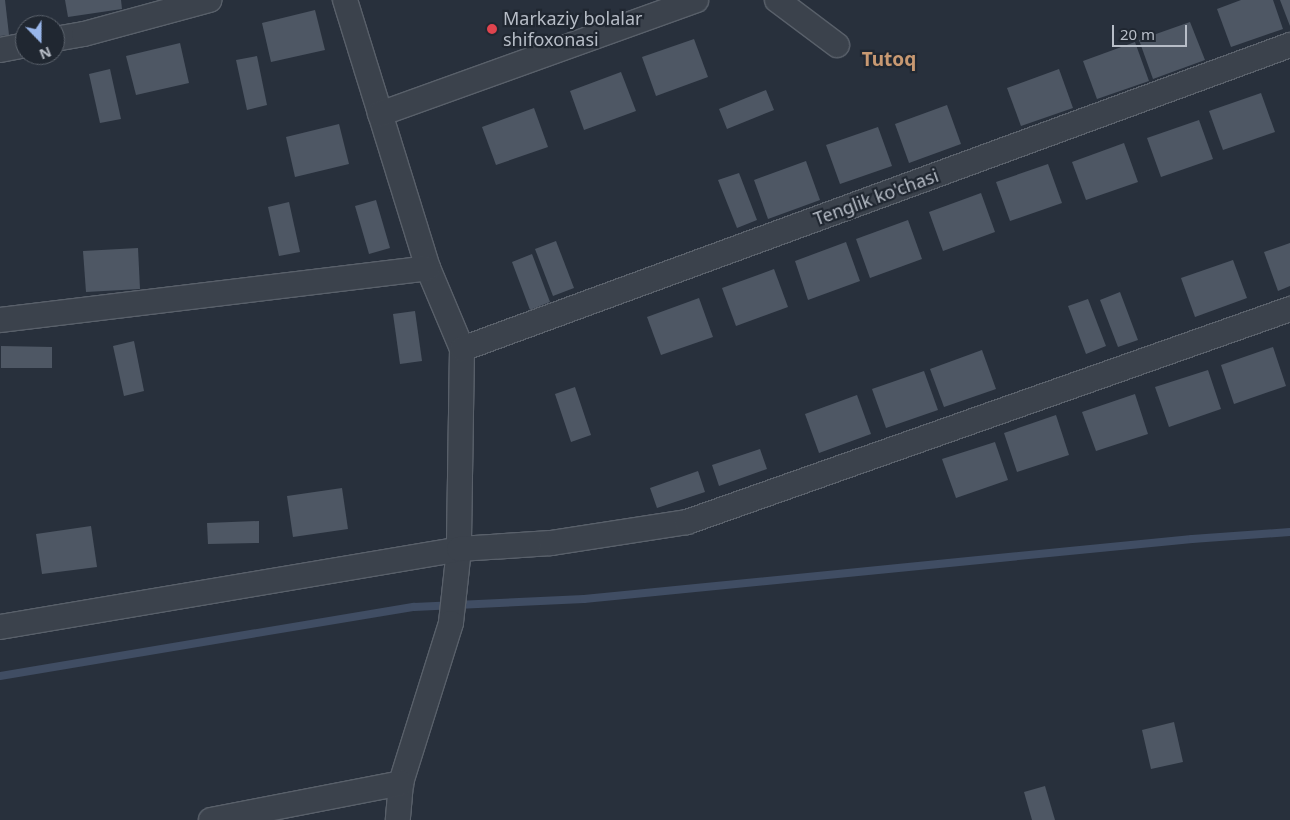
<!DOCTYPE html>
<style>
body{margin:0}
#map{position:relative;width:1290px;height:820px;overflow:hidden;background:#28303c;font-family:"Noto Sans",sans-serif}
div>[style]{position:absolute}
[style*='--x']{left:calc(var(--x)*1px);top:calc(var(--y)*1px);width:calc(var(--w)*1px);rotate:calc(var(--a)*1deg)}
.stream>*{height:8px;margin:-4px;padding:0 4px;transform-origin:4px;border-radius:4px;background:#404d63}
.building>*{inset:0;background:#4e5764}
.roads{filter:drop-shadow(1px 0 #59606a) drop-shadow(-1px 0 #59606a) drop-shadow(0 1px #59606a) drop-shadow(0 -1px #59606a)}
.minor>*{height:24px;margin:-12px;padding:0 12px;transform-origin:12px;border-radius:12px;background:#3b424c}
.dots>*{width:14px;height:14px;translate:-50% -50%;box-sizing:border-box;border:2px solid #202731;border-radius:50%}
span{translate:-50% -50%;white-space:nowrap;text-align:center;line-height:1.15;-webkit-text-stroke:4.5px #202731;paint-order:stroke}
.poi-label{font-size:18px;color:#b7bdc7}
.left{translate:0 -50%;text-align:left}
.street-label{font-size:18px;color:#b7bdc7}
.neighbourhood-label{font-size:19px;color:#c89972;font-weight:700}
.north{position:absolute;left:15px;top:15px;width:50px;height:50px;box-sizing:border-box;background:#202731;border:1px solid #5c636d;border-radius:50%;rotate:158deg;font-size:14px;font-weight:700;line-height:20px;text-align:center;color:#b7bdc7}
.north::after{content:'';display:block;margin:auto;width:18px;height:22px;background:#98b6eb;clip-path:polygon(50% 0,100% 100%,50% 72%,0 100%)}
.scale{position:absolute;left:1112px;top:25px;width:75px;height:22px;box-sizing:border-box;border:2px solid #b7bdc7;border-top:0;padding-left:6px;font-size:15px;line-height:18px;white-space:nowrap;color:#b7bdc7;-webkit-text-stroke:4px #202731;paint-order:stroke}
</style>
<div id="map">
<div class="stream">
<i style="--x:0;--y:676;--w:420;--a:-9.5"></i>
<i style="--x:414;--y:607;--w:170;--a:-2.7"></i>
<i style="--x:584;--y:599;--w:611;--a:-5.64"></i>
<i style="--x:1192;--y:539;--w:98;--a:-4.1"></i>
</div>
<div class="building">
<i style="clip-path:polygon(0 0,5px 0,9px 35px,0 36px)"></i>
<i style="clip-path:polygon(65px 0,121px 0,122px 9px,68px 17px)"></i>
<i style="clip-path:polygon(1241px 0,1273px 0,1283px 29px,1231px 47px,1217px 9px)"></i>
<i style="clip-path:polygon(1280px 0,1290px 0,1290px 26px)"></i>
<i style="clip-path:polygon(315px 10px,325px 50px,271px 62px,262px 23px)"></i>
<i style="clip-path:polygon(1190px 22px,1205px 60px,1153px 79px,1139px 40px)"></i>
<i style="clip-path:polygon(694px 39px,708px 77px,656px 96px,642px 57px)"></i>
<i style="clip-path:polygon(1135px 42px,1149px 81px,1097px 99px,1083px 61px)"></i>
<i style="clip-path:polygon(180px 43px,189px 83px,136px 95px,126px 56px)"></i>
<i style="clip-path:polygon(257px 56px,267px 105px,247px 110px,236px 60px)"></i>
<i style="clip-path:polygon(110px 69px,121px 119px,100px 123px,89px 74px)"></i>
<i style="clip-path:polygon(1059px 69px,1073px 108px,1021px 126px,1007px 88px)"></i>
<i style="clip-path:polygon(621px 72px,636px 111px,584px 130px,570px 91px)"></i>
<i style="clip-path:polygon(766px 90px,774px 110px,727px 129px,719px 109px)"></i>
<i style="clip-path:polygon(1261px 93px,1275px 132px,1223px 150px,1209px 111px)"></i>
<i style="clip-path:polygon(947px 105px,961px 144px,909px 163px,895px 124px)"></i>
<i style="clip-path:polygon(534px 108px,548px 147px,496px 165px,482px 127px)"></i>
<i style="clip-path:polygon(1199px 120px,1213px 159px,1161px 177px,1147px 138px)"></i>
<i style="clip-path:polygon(339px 124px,349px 164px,295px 177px,286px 137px)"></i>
<i style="clip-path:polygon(878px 127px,892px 166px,840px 184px,826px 145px)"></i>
<i style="clip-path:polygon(1124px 143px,1138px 182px,1086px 200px,1072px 162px)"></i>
<i style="clip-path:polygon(806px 161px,820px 200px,768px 219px,754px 180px)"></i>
<i style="clip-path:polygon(1048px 164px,1062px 203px,1010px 221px,996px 182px)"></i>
<i style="clip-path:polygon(739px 173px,757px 220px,737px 228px,718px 180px)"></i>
<i style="clip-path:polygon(981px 193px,995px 232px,943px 251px,929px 212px)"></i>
<i style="clip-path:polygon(376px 200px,390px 248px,369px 254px,355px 206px)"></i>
<i style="clip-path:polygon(289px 202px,300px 252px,279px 256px,268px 207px)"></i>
<i style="clip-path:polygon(908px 220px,922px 259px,870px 278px,856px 239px)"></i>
<i style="clip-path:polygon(556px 241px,574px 288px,553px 296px,535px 249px)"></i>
<i style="clip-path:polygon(846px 242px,860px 281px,808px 300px,795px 261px)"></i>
<i style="clip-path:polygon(1290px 243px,1290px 286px,1278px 291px,1264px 252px)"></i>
<i style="clip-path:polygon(138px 248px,140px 289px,86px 292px,83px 251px)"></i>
<i style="clip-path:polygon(532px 254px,550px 302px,530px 310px,512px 262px)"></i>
<i style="clip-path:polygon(1233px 260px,1247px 298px,1195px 317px,1181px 278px)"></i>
<i style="clip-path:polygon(774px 269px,788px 307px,736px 326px,722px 288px)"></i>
<i style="clip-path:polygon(1120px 292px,1138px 340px,1118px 347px,1100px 300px)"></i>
<i style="clip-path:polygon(699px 298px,713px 337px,661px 355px,647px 317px)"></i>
<i style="clip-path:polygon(1088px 299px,1106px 346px,1086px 354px,1068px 306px)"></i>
<i style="clip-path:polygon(415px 311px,422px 361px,400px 364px,393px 314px)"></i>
<i style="clip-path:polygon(134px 341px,144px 391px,124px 396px,113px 346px)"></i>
<i style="clip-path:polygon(1px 346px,52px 347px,52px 368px,1px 368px)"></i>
<i style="clip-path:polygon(1273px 347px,1286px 386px,1234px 404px,1221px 365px)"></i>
<i style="clip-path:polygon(982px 350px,996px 389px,944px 407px,930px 369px)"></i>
<i style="clip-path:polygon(1208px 370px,1221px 409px,1169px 427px,1155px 387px)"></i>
<i style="clip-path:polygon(924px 371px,938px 410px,886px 428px,872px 389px)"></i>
<i style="clip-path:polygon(575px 387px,591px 435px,571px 442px,555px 394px)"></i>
<i style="clip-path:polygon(1135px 394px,1148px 434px,1096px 451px,1082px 412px)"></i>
<i style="clip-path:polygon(857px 395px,871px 434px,819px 453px,805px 414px)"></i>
<i style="clip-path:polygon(1056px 415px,1069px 455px,1017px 472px,1004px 433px)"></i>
<i style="clip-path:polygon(995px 442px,1008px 480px,956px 498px,942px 459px)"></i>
<i style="clip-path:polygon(760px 449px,767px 469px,719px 486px,712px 465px)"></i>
<i style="clip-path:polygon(698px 471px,705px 492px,657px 508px,650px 488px)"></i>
<i style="clip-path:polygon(342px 488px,348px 529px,293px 537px,287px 496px)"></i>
<i style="clip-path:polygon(259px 521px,259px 543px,208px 544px,207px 523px)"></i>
<i style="clip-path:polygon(91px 526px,97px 567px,42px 574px,36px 534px)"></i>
<i style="clip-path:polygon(1174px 722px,1183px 762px,1151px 769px,1142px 730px)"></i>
<i style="clip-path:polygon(1045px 786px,1055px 820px,1032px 820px,1024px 792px)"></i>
</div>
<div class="roads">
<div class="minor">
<i style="--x:345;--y:0;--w:281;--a:72.8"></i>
<i style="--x:428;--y:268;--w:88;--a:67.2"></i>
<i style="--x:462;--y:349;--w:200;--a:90.9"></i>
<i style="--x:459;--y:549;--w:74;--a:96.2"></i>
<i style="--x:451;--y:623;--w:168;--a:107.4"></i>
<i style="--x:401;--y:783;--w:37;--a:95"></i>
<i style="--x:777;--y:0;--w:75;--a:36.9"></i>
<i style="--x:55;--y:39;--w:29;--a:-10"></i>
<i style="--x:84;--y:34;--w:130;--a:-15.2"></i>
<i style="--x:0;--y:50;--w:25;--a:-11"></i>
<i style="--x:380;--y:114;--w:336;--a:-19.8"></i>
<i style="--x:0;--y:320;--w:431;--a:-6.9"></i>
<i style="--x:462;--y:349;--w:882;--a:-20.16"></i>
<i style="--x:0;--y:627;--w:466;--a:-9.6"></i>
<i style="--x:459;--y:549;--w:92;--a:-3.7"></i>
<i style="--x:551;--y:543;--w:138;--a:-8.8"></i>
<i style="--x:687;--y:522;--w:640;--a:-19.45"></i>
<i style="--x:211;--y:820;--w:194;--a:-11"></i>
</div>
</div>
<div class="dots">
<i style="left:492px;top:29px;background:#e0444e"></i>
</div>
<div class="poi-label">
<span class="left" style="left:503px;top:29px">Markaziy bolalar<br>shifoxonasi</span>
</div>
<div class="street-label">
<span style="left:876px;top:197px;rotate:-20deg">Tenglik ko'chasi</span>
</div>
<div class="neighbourhood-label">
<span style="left:889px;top:60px">Tutoq</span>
</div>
<div class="north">N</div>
<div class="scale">20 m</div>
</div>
